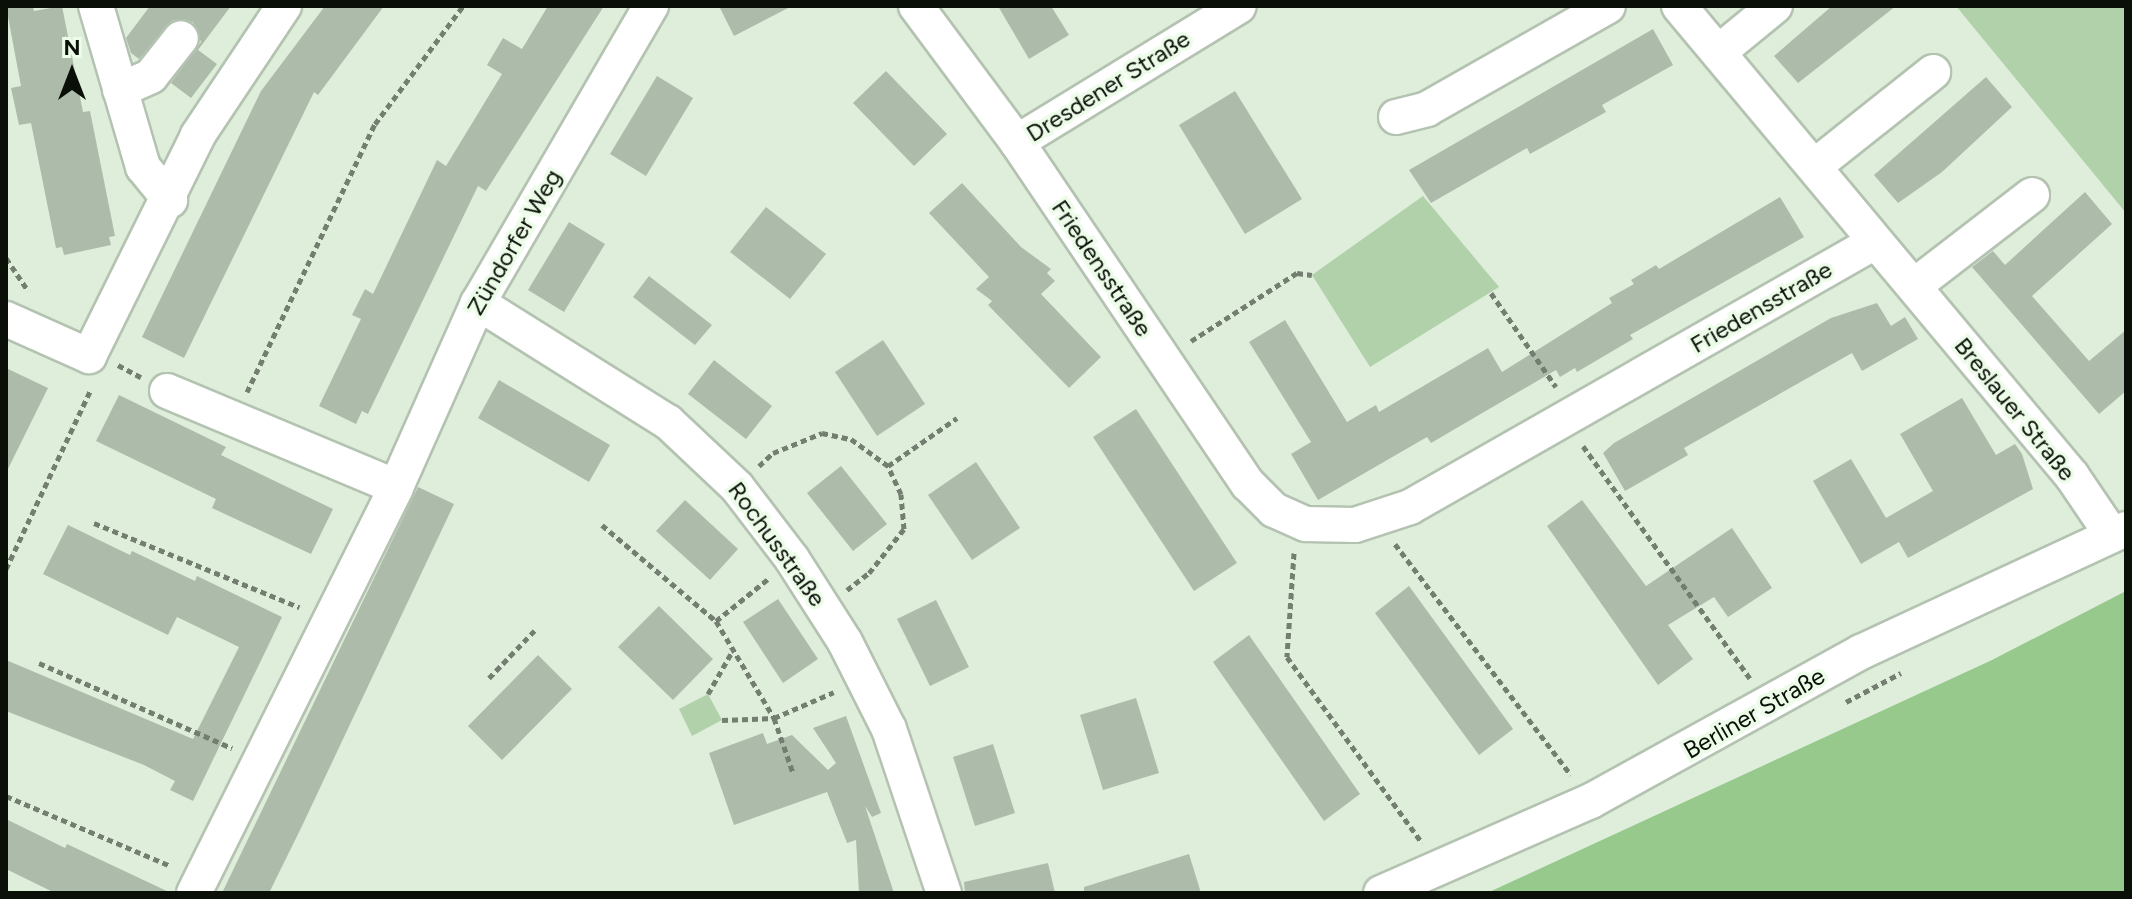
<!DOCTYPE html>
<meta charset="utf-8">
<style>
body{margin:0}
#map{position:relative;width:2132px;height:899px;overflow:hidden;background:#dfeedb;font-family:Figtree,sans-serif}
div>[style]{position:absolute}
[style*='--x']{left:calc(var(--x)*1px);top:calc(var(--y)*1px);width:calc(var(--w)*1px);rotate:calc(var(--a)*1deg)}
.green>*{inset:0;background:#b1d1aa}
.forest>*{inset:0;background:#97c98c}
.building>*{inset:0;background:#adbcaa}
.path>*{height:5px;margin-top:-2.5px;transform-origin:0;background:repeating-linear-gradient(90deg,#737d70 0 6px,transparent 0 10px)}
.roads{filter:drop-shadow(2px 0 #b4c3b1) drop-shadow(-2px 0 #b4c3b1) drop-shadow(0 2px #b4c3b1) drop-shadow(0 -2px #b4c3b1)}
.minor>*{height:34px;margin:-17px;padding:0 17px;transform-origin:17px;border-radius:17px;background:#fff}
span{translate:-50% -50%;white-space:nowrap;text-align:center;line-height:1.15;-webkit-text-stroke:7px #ecfce8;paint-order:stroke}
.street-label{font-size:24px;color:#0a0f08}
.frame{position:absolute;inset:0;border:8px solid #0a0f08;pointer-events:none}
.north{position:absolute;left:32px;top:32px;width:80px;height:80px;-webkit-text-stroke:6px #ecfce8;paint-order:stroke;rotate:0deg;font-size:22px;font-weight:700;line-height:32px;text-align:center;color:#0a0f08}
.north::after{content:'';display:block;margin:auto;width:28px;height:36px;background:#0a0f08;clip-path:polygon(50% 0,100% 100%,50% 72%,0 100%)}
</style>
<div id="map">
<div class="green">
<i style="clip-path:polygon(1956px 6px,2126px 6px,2126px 213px)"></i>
<i style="clip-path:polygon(1423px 196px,1499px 287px,1370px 367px,1312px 275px)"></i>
<i style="clip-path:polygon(708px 694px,722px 720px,692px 736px,679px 709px)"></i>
</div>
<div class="forest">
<i style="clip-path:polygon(2126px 591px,2126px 893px,1487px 893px,1992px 660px)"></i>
</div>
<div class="building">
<i style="clip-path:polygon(6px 6px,33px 6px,34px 11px,62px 6px,83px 112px,90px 111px,115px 236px,109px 237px,111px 245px,64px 255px,62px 247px,56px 248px,31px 123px,19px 125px,11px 88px,21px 86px)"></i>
<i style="clip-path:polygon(150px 6px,231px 6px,198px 50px,217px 64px,191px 98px,171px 83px,201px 42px,193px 22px,173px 20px,139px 59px,131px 53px,126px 38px)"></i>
<i style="clip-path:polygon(325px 6px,384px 6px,318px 95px,314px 92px,184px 358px,142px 337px,261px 91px)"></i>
<i style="clip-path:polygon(548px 6px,604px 6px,486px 191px,478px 186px,368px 414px,362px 411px,356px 424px,319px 406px,361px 319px,352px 315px,365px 289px,373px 294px,437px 160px,446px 166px,502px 74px,487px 65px,503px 38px,522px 49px)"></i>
<i style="clip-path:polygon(719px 6px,792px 6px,734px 36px)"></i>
<i style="clip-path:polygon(998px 6px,1051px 6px,1069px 35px,1029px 59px)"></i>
<i style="clip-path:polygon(1832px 6px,1896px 6px,1798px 83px,1774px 56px)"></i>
<i style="clip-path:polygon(1653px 29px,1673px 65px,1602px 105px,1606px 112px,1530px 154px,1527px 148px,1431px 203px,1409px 170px)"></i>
<i style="clip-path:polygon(886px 71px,947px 134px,914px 166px,853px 103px)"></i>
<i style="clip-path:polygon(657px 76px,693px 98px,646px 176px,610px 154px)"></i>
<i style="clip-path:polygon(1986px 77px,2012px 107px,1942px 172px,1898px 203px,1874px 175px)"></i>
<i style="clip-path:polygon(1235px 91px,1302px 199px,1245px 234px,1179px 125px)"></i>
<i style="clip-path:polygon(962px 183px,1021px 247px,1051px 269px,1047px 273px,1055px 281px,1041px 294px,1101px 357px,1069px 388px,988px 305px,992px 301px,976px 289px,989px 277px,929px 213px)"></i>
<i style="clip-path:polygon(2085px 192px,2112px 224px,2032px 296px,2089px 361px,2126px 330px,2126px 391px,2099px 414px,1972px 267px,1993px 251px,2005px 265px)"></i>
<i style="clip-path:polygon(1780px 197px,1804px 237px,1630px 335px,1633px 339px,1577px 372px,1575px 368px,1560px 377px,1556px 370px,1431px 443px,1427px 437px,1318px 500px,1291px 454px,1311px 442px,1249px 342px,1285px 320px,1347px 422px,1376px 405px,1379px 412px,1488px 348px,1502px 372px,1612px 303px,1609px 298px,1634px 284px,1631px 280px,1656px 265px,1659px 269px)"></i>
<i style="clip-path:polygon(766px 207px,826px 254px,790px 299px,730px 252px)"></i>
<i style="clip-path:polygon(569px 222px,605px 244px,564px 312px,528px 290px)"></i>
<i style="clip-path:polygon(649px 276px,712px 325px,695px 345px,633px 297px)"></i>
<i style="clip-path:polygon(1877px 303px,1891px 326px,1905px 317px,1918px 339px,1862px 371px,1852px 353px,1684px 448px,1688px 455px,1625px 491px,1603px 453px,1614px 443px,1831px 318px)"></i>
<i style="clip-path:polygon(883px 340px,925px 404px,877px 436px,835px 372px)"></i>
<i style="clip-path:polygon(714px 360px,772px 406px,746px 439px,688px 394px)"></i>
<i style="clip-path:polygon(6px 368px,48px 388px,6px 473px)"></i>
<i style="clip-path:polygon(499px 380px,610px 445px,589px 482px,478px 418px)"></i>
<i style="clip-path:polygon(119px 395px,226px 447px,221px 455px,333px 509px,311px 554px,212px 508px,216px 499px,96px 441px)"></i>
<i style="clip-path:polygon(1962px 398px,1996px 455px,2015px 444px,2022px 454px,2033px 489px,1908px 558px,1899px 542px,1861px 564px,1813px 481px,1851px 459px,1886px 518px,1933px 491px,1900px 434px)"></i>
<i style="clip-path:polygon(1136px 409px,1237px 563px,1194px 591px,1093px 437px)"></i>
<i style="clip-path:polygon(976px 462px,1020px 528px,972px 560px,928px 495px)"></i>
<i style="clip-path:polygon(841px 466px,887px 524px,853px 551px,807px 493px)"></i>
<i style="clip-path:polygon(418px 487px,454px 504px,302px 826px,269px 893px,222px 893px)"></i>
<i style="clip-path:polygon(685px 500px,738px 549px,710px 580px,656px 531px)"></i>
<i style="clip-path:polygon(1582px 500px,1646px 586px,1732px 528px,1772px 588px,1728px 617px,1714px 597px,1668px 625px,1693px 659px,1658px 685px,1547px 526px)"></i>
<i style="clip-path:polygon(68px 525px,130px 555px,132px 551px,195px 581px,197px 576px,282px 617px,193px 801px,170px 790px,175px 781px,144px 765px,6px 711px,6px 660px,193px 739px,239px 647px,177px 617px,168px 635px,43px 574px)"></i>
<i style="clip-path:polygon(1409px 586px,1513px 729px,1479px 755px,1375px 613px)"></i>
<i style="clip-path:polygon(778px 599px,818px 659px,783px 683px,743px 622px)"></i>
<i style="clip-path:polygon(936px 600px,969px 667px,930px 686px,897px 619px)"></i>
<i style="clip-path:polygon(659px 606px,713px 659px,673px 700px,618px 647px)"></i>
<i style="clip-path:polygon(1249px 635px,1360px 794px,1324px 821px,1213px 662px)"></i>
<i style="clip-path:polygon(538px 655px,572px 689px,502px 760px,468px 726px)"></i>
<i style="clip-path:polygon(1136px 698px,1159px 773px,1103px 790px,1080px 715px)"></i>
<i style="clip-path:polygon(846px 716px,881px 813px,872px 817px,865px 806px,894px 893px,859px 893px,856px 840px,847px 843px,827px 792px,734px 825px,709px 753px,763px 733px,767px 744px,792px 735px,828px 770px,836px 763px,813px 728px)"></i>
<i style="clip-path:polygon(993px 744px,1015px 813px,975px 826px,953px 757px)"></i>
<i style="clip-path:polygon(6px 819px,65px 848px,67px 844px,171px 893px,55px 893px,6px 869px)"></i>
<i style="clip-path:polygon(1189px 854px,1201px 893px,1084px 893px,1084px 887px)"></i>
<i style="clip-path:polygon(1048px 863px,1055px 893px,965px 893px,964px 882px)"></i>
</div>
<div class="path">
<i style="--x:6;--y:258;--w:40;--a:56"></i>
<i style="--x:1491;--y:293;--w:114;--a:55.3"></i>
<i style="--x:1191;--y:341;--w:126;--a:-32.7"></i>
<i style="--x:1297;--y:273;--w:15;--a:8"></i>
<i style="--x:118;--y:365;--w:26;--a:28"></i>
<i style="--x:247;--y:392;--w:297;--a:-64.5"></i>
<i style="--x:375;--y:124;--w:147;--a:-53.3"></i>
<i style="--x:1583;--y:446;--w:286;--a:54.3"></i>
<i style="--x:759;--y:466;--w:19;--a:-43"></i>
<i style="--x:773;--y:453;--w:53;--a:-22.2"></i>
<i style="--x:822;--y:433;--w:30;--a:12"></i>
<i style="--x:851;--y:439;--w:46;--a:36.1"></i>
<i style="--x:94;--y:523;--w:222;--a:22.3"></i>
<i style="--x:602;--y:525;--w:149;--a:40.1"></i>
<i style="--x:716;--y:621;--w:67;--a:-38.9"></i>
<i style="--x:1395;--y:544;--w:290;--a:52.7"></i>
<i style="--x:1294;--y:553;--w:104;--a:93.9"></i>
<i style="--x:1287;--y:657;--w:230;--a:54"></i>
<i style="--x:6;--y:569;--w:199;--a:-64.7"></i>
<i style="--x:847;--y:590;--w:28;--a:-38"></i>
<i style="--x:869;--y:573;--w:56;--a:-51.5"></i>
<i style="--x:904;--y:529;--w:35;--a:-95"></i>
<i style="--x:901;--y:494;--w:31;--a:-115"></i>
<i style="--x:888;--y:466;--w:84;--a:-34.8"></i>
<i style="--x:716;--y:621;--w:113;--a:59.1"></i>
<i style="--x:774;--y:718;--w:58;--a:70.9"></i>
<i style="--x:39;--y:663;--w:211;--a:23.8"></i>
<i style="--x:489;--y:678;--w:66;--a:-46.2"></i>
<i style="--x:708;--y:694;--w:51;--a:-60.4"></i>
<i style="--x:1846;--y:702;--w:62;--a:-27.8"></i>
<i style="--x:722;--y:720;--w:52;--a:-2.2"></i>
<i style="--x:774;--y:718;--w:65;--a:-23.4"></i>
<i style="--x:6;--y:796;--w:179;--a:23"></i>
</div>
<div class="roads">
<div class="minor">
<i style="--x:96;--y:6;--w:168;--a:73.7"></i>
<i style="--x:143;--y:167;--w:43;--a:50.7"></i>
<i style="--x:916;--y:6;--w:169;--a:53.4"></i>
<i style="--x:1017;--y:142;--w:413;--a:56"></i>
<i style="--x:1248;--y:484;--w:37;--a:45"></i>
<i style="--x:1274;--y:510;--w:35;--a:24"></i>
<i style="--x:1306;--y:524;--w:49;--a:1.2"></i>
<i style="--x:1355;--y:525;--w:58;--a:-18.1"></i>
<i style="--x:1410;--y:507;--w:535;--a:-29.68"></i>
<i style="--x:1679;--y:6;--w:613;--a:50.1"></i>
<i style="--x:2072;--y:476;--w:71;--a:55.9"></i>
<i style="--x:1720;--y:51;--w:71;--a:-39.3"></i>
<i style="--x:120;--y:90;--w:34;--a:-24"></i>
<i style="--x:151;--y:76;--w:48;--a:-51.7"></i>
<i style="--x:1396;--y:117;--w:32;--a:-14"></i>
<i style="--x:1427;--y:109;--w:208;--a:-29.6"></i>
<i style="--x:1017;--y:142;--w:260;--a:-31.5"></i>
<i style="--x:1815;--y:166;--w:151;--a:-38.5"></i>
<i style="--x:1914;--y:286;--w:149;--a:-37.6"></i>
<i style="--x:478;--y:303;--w:224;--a:32.1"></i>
<i style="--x:668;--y:422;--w:95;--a:43.3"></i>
<i style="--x:737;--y:487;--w:91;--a:52.6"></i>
<i style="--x:792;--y:559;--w:98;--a:57.4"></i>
<i style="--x:845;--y:642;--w:97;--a:63.2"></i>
<i style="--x:889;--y:729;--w:173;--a:71.5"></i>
<i style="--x:6;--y:319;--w:91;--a:24"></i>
<i style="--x:89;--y:356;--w:246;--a:-63.7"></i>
<i style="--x:198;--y:135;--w:155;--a:-56.3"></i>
<i style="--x:167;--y:391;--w:248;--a:22.7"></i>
<i style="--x:194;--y:893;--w:453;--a:-63.5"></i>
<i style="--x:396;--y:487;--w:201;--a:-66"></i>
<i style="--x:478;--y:303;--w:344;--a:-59.8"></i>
<i style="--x:1381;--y:893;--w:229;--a:-23.7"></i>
<i style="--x:1591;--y:801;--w:308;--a:-28.9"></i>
<i style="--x:1861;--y:652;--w:292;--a:-24.9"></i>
</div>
</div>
<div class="street-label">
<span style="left:1108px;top:86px;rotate:-32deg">Dresdener Straße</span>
<span style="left:514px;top:242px;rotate:-60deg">Zündorfer Weg</span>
<span style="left:1102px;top:268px;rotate:56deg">Friedensstraße</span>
<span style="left:1761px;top:307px;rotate:-30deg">Friedensstraße</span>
<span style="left:2015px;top:409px;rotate:51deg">Breslauer Straße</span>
<span style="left:777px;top:544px;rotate:54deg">Rochusstraße</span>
<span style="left:1754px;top:713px;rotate:-30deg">Berliner Straße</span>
</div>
<div class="frame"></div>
<div class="north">N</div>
</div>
